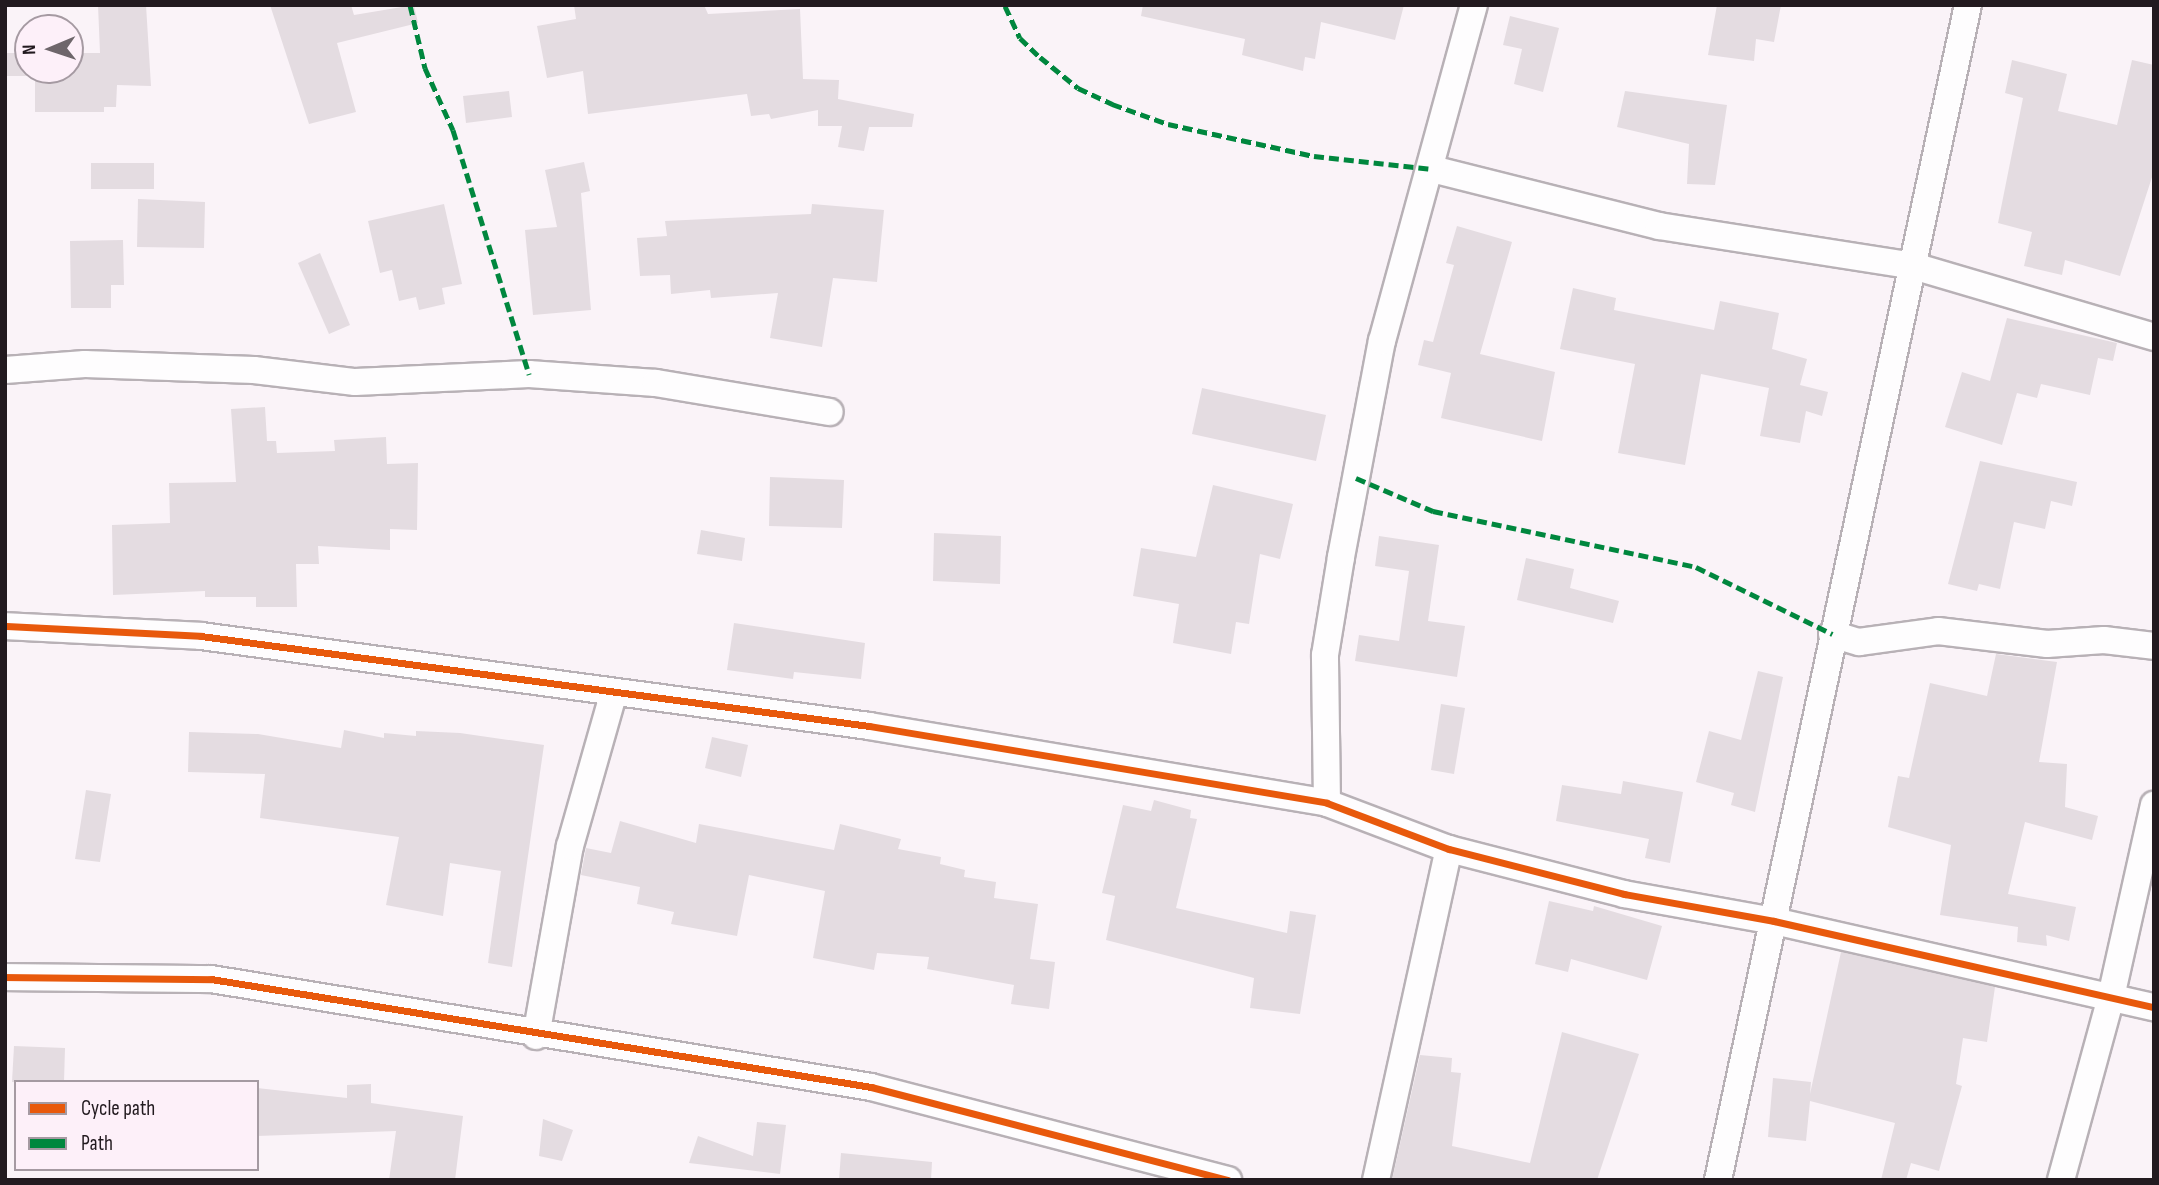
<!DOCTYPE html>
<style>
body{margin:0}
#map{position:relative;width:2159px;height:1185px;overflow:hidden;background:#faf3f8;font-family:"Sofia Sans Condensed",sans-serif}
div>[style]{position:absolute}
[style*='--x']{left:calc(var(--x)*1px);top:calc(var(--y)*1px);width:calc(var(--w)*1px);rotate:calc(var(--a)*1deg)}
.building>*{inset:0;background:#e4dce1}
.roads{filter:drop-shadow(2px 0 #b8b1b6) drop-shadow(-2px 0 #b8b1b6) drop-shadow(0 2px #b8b1b6) drop-shadow(0 -2px #b8b1b6)}
.street>*{height:26px;margin:-13px;padding:0 13px;transform-origin:13px;border-radius:13px;background:#fefdfe}
.quiet>*{height:5px;margin-top:-2.5px;transform-origin:0;background:repeating-linear-gradient(90deg,#00873e 0 10px,transparent 0 15px)}
.cycleway>*{height:7px;margin:-3.5px;padding:0 3.5px;transform-origin:3.5px;border-radius:3.5px;background:#e8590c}
span{translate:-50% -50%;white-space:nowrap;text-align:center;line-height:1.15;-webkit-text-stroke:5px #fdf0f9;paint-order:stroke}
.frame{position:absolute;inset:0;border:7px solid #221a1f;pointer-events:none}
.legend{position:absolute;left:14px;top:1080px;width:245px;height:91px;box-sizing:border-box;background:#fdf0f9;border:2px solid #a59aa2;margin:0;padding:9px 12px;list-style:none;font-size:21px;color:#221a1f}
.legend li{display:flex;align-items:center;gap:14px;height:35px}
.legend b{width:35px;border:2px solid #a59aa2}
.north{position:absolute;left:14px;top:14px;width:70px;height:70px;box-sizing:border-box;background:#fdf0f9;border:2px solid #a59aa2;border-radius:50%;rotate:268deg;font-size:19px;font-weight:700;line-height:28px;text-align:center;color:#221a1f}
.north::after{content:'';display:block;margin:auto;width:24px;height:32px;background:#6e666b;clip-path:polygon(50% 0,100% 100%,50% 72%,0 100%)}
</style>
<div id="map">
<div class="building">
<i style="clip-path:polygon(98px 5px,146px 5px,151px 86px,117px 85px,116px 107px,104px 107px,104px 112px,35px 112px,35px 76px,7px 76px,7px 53px,28px 53px,28px 70px,70px 70px,70px 53px,100px 53px)"></i>
<i style="clip-path:polygon(270px 5px,351px 5px,354px 15px,414px 5px,418px 23px,337px 43px,356px 112px,309px 124px)"></i>
<i style="clip-path:polygon(574px 5px,704px 5px,708px 14px,800px 9px,803px 79px,839px 80px,838px 99px,914px 114px,912px 127px,869px 127px,864px 151px,838px 147px,842px 126px,818px 126px,818px 110px,771px 119px,769px 114px,751px 116px,747px 94px,588px 114px,583px 71px,547px 78px,537px 26px,576px 19px)"></i>
<i style="clip-path:polygon(1143px 5px,1404px 5px,1395px 40px,1321px 22px,1315px 59px,1305px 57px,1303px 71px,1242px 55px,1245px 39px,1141px 16px)"></i>
<i style="clip-path:polygon(1717px 5px,1781px 5px,1774px 42px,1756px 39px,1754px 61px,1708px 55px)"></i>
<i style="clip-path:polygon(1510px 16px,1559px 28px,1543px 92px,1514px 84px,1522px 49px,1503px 45px)"></i>
<i style="clip-path:polygon(2012px 60px,2067px 74px,2058px 111px,2117px 125px,2132px 60px,2154px 65px,2154px 171px,2120px 276px,2065px 260px,2062px 275px,2024px 266px,2032px 232px,1998px 223px,2023px 98px,2005px 93px)"></i>
<i style="clip-path:polygon(509px 91px,512px 117px,466px 123px,463px 96px)"></i>
<i style="clip-path:polygon(1625px 91px,1727px 105px,1715px 185px,1687px 184px,1689px 144px,1617px 127px)"></i>
<i style="clip-path:polygon(584px 162px,590px 191px,581px 193px,591px 310px,533px 315px,525px 230px,557px 227px,545px 170px)"></i>
<i style="clip-path:polygon(91px 163px,154px 163px,154px 189px,91px 189px)"></i>
<i style="clip-path:polygon(138px 199px,205px 202px,204px 248px,137px 247px)"></i>
<i style="clip-path:polygon(444px 204px,462px 284px,442px 288px,445px 304px,419px 310px,416px 297px,399px 301px,392px 270px,380px 273px,368px 221px)"></i>
<i style="clip-path:polygon(812px 204px,884px 210px,877px 282px,833px 278px,822px 347px,770px 338px,778px 293px,711px 298px,710px 290px,671px 294px,670px 275px,640px 276px,637px 238px,667px 236px,665px 221px,811px 214px)"></i>
<i style="clip-path:polygon(1457px 226px,1512px 242px,1480px 354px,1555px 372px,1542px 441px,1441px 418px,1451px 373px,1418px 365px,1424px 340px,1433px 342px,1454px 265px,1446px 263px)"></i>
<i style="clip-path:polygon(123px 240px,124px 285px,111px 285px,111px 308px,71px 308px,70px 241px)"></i>
<i style="clip-path:polygon(320px 253px,350px 325px,329px 334px,298px 263px)"></i>
<i style="clip-path:polygon(1573px 288px,1616px 298px,1614px 310px,1714px 330px,1720px 301px,1779px 313px,1772px 349px,1807px 359px,1800px 385px,1828px 392px,1822px 416px,1806px 411px,1800px 443px,1760px 436px,1769px 388px,1701px 374px,1685px 465px,1618px 453px,1635px 364px,1560px 349px)"></i>
<i style="clip-path:polygon(2007px 318px,2117px 343px,2113px 361px,2098px 358px,2090px 395px,2041px 384px,2037px 398px,2017px 393px,2002px 445px,1945px 427px,1962px 372px,1990px 381px)"></i>
<i style="clip-path:polygon(1202px 388px,1326px 415px,1316px 461px,1192px 434px)"></i>
<i style="clip-path:polygon(265px 407px,267px 441px,276px 441px,277px 453px,335px 451px,334px 440px,386px 437px,387px 464px,418px 463px,417px 530px,390px 529px,390px 550px,318px 546px,319px 564px,296px 564px,297px 607px,256px 607px,256px 597px,205px 597px,205px 591px,113px 595px,112px 525px,170px 523px,169px 483px,236px 482px,231px 409px)"></i>
<i style="clip-path:polygon(1980px 461px,2077px 482px,2072px 506px,2051px 501px,2045px 529px,2014px 522px,2000px 589px,1979px 584px,1977px 591px,1948px 584px)"></i>
<i style="clip-path:polygon(770px 477px,844px 480px,842px 528px,769px 526px)"></i>
<i style="clip-path:polygon(1213px 485px,1293px 504px,1280px 559px,1260px 554px,1249px 624px,1236px 622px,1231px 654px,1173px 643px,1179px 604px,1133px 596px,1141px 548px,1196px 557px)"></i>
<i style="clip-path:polygon(701px 530px,745px 538px,742px 561px,697px 554px)"></i>
<i style="clip-path:polygon(934px 533px,1001px 536px,1000px 584px,933px 581px)"></i>
<i style="clip-path:polygon(1379px 536px,1439px 545px,1428px 621px,1465px 626px,1457px 677px,1355px 661px,1359px 635px,1399px 641px,1409px 571px,1375px 566px)"></i>
<i style="clip-path:polygon(1526px 558px,1574px 569px,1570px 588px,1619px 601px,1613px 623px,1517px 600px)"></i>
<i style="clip-path:polygon(734px 623px,865px 643px,861px 679px,794px 672px,793px 679px,727px 670px)"></i>
<i style="clip-path:polygon(1996px 654px,2057px 662px,2039px 762px,2067px 764px,2065px 807px,2098px 816px,2092px 840px,2025px 822px,2008px 894px,2076px 907px,2069px 941px,2046px 935px,2047px 946px,2017px 942px,2018px 927px,1940px 915px,1951px 845px,1888px 827px,1898px 776px,1909px 778px,1930px 683px,1987px 696px)"></i>
<i style="clip-path:polygon(1758px 671px,1783px 677px,1755px 812px,1731px 805px,1734px 793px,1696px 782px,1709px 731px,1741px 740px)"></i>
<i style="clip-path:polygon(1441px 704px,1465px 708px,1454px 774px,1431px 770px)"></i>
<i style="clip-path:polygon(344px 730px,384px 738px,384px 733px,416px 736px,416px 731px,460px 733px,544px 745px,512px 967px,488px 963px,501px 871px,450px 863px,443px 916px,386px 905px,399px 837px,260px 818px,265px 774px,188px 772px,189px 732px,258px 734px,341px 748px)"></i>
<i style="clip-path:polygon(712px 737px,748px 745px,741px 777px,705px 768px)"></i>
<i style="clip-path:polygon(1623px 781px,1683px 792px,1670px 863px,1645px 858px,1649px 839px,1556px 821px,1562px 785px,1621px 794px)"></i>
<i style="clip-path:polygon(86px 790px,111px 794px,100px 862px,75px 859px)"></i>
<i style="clip-path:polygon(1154px 800px,1191px 810px,1190px 818px,1197px 819px,1176px 908px,1287px 933px,1290px 911px,1316px 915px,1300px 1014px,1250px 1008px,1254px 978px,1106px 940px,1115px 896px,1102px 893px,1123px 805px,1151px 811px)"></i>
<i style="clip-path:polygon(620px 821px,696px 843px,699px 824px,834px 850px,840px 824px,901px 839px,898px 849px,941px 857px,940px 864px,965px 870px,964px 877px,996px 882px,994px 898px,1038px 904px,1030px 959px,1055px 962px,1049px 1009px,1011px 1004px,1014px 985px,927px 969px,929px 957px,877px 953px,874px 970px,813px 958px,825px 891px,749px 875px,737px 936px,671px 924px,674px 912px,637px 904px,640px 887px,581px 875px,586px 848px,611px 853px)"></i>
<i style="clip-path:polygon(1549px 901px,1593px 911px,1594px 906px,1662px 926px,1647px 980px,1571px 959px,1568px 972px,1535px 964px)"></i>
<i style="clip-path:polygon(1841px 952px,1995px 987px,1987px 1042px,1963px 1038px,1956px 1084px,1962px 1086px,1939px 1171px,1911px 1163px,1906px 1180px,1881px 1180px,1895px 1123px,1810px 1101px,1806px 1141px,1768px 1137px,1773px 1078px,1811px 1082px,1810px 1094px)"></i>
<i style="clip-path:polygon(1562px 1032px,1639px 1054px,1597px 1180px,1392px 1180px,1420px 1055px,1452px 1058px,1451px 1072px,1461px 1073px,1452px 1146px,1530px 1163px)"></i>
<i style="clip-path:polygon(14px 1046px,65px 1048px,64px 1082px,12px 1082px)"></i>
<i style="clip-path:polygon(371px 1084px,371px 1103px,463px 1116px,455px 1180px,389px 1180px,396px 1131px,257px 1136px,257px 1088px,347px 1098px,347px 1085px)"></i>
<i style="clip-path:polygon(543px 1119px,573px 1130px,562px 1161px,539px 1156px)"></i>
<i style="clip-path:polygon(757px 1122px,786px 1125px,780px 1174px,689px 1163px,698px 1136px,753px 1156px)"></i>
<i style="clip-path:polygon(841px 1153px,932px 1162px,931px 1180px,839px 1180px)"></i>
</div>
<div class="roads">
<div class="street">
<i style="--x:1432;--y:169;--w:234;--a:14.1"></i>
<i style="--x:1659;--y:226;--w:257;--a:8.9"></i>
<i style="--x:1913;--y:266;--w:251;--a:16.4"></i>
<i style="--x:5;--y:370;--w:80;--a:-4.3"></i>
<i style="--x:85;--y:364;--w:169;--a:2"></i>
<i style="--x:254;--y:370;--w:102;--a:6.8"></i>
<i style="--x:355;--y:382;--w:174;--a:-2.6"></i>
<i style="--x:529;--y:374;--w:127;--a:4.1"></i>
<i style="--x:656;--y:383;--w:176;--a:9.5"></i>
<i style="--x:5;--y:626;--w:196;--a:2.9"></i>
<i style="--x:201;--y:636;--w:674;--a:7.67"></i>
<i style="--x:869;--y:726;--w:464;--a:9.5"></i>
<i style="--x:1327;--y:803;--w:130;--a:20.7"></i>
<i style="--x:1449;--y:849;--w:181;--a:14.4"></i>
<i style="--x:1624;--y:894;--w:152;--a:10.2"></i>
<i style="--x:1774;--y:921;--w:390;--a:12.8"></i>
<i style="--x:1832;--y:634;--w:28;--a:17"></i>
<i style="--x:1859;--y:642;--w:80;--a:-7.9"></i>
<i style="--x:1938;--y:631;--w:110;--a:6.8"></i>
<i style="--x:2047;--y:644;--w:57;--a:-4"></i>
<i style="--x:2104;--y:640;--w:50;--a:6.8"></i>
<i style="--x:1327;--y:803;--w:148;--a:-90.8"></i>
<i style="--x:1325;--y:655;--w:99;--a:-80.7"></i>
<i style="--x:1341;--y:557;--w:220;--a:-79.3"></i>
<i style="--x:1382;--y:341;--w:348;--a:-74.7"></i>
<i style="--x:5;--y:977;--w:206;--a:0.6"></i>
<i style="--x:211;--y:979;--w:669;--a:9.29"></i>
<i style="--x:871;--y:1087;--w:369;--a:14.6"></i>
<i style="--x:536;--y:1036;--w:193;--a:-79.9"></i>
<i style="--x:570;--y:846;--w:157;--a:-74.1"></i>
<i style="--x:1376;--y:1180;--w:339;--a:-77.6"></i>
<i style="--x:1718;--y:1180;--w:1201;--a:-77.99"></i>
<i style="--x:2061;--y:1180;--w:190;--a:-74.7"></i>
<i style="--x:2111;--y:997;--w:197;--a:-77.4"></i>
</div>
</div>
<div class="quiet">
<i style="--x:410;--y:5;--w:65;--a:76.6"></i>
<i style="--x:425;--y:68;--w:68;--a:65.7"></i>
<i style="--x:453;--y:130;--w:256;--a:72.7"></i>
<i style="--x:1005;--y:6;--w:35;--a:65"></i>
<i style="--x:1020;--y:38;--w:28;--a:44"></i>
<i style="--x:1040;--y:57;--w:49;--a:39.2"></i>
<i style="--x:1078;--y:88;--w:38;--a:25"></i>
<i style="--x:1112;--y:104;--w:59;--a:19.7"></i>
<i style="--x:1168;--y:124;--w:149;--a:12.4"></i>
<i style="--x:1314;--y:156;--w:119;--a:6.3"></i>
<i style="--x:1356;--y:478;--w:84;--a:23.2"></i>
<i style="--x:1433;--y:511;--w:269;--a:12"></i>
<i style="--x:1696;--y:567;--w:152;--a:26.2"></i>
</div>
<div class="cycleway">
<i style="--x:5;--y:626;--w:196;--a:2.9"></i>
<i style="--x:201;--y:636;--w:674;--a:7.67"></i>
<i style="--x:869;--y:726;--w:464;--a:9.5"></i>
<i style="--x:1327;--y:803;--w:130;--a:20.7"></i>
<i style="--x:1449;--y:849;--w:181;--a:14.4"></i>
<i style="--x:1624;--y:894;--w:152;--a:10.2"></i>
<i style="--x:1774;--y:921;--w:390;--a:12.8"></i>
<i style="--x:5;--y:977;--w:206;--a:0.6"></i>
<i style="--x:211;--y:979;--w:669;--a:9.29"></i>
<i style="--x:871;--y:1087;--w:369;--a:14.6"></i>
</div>
<div class="frame"></div>
<ul class="legend">
<li><b style="height:9px;background:#e8590c"></b>Cycle path</li>
<li><b style="height:9px;background:#00873e"></b>Path</li>
</ul>
<div class="north">N</div>
</div>
